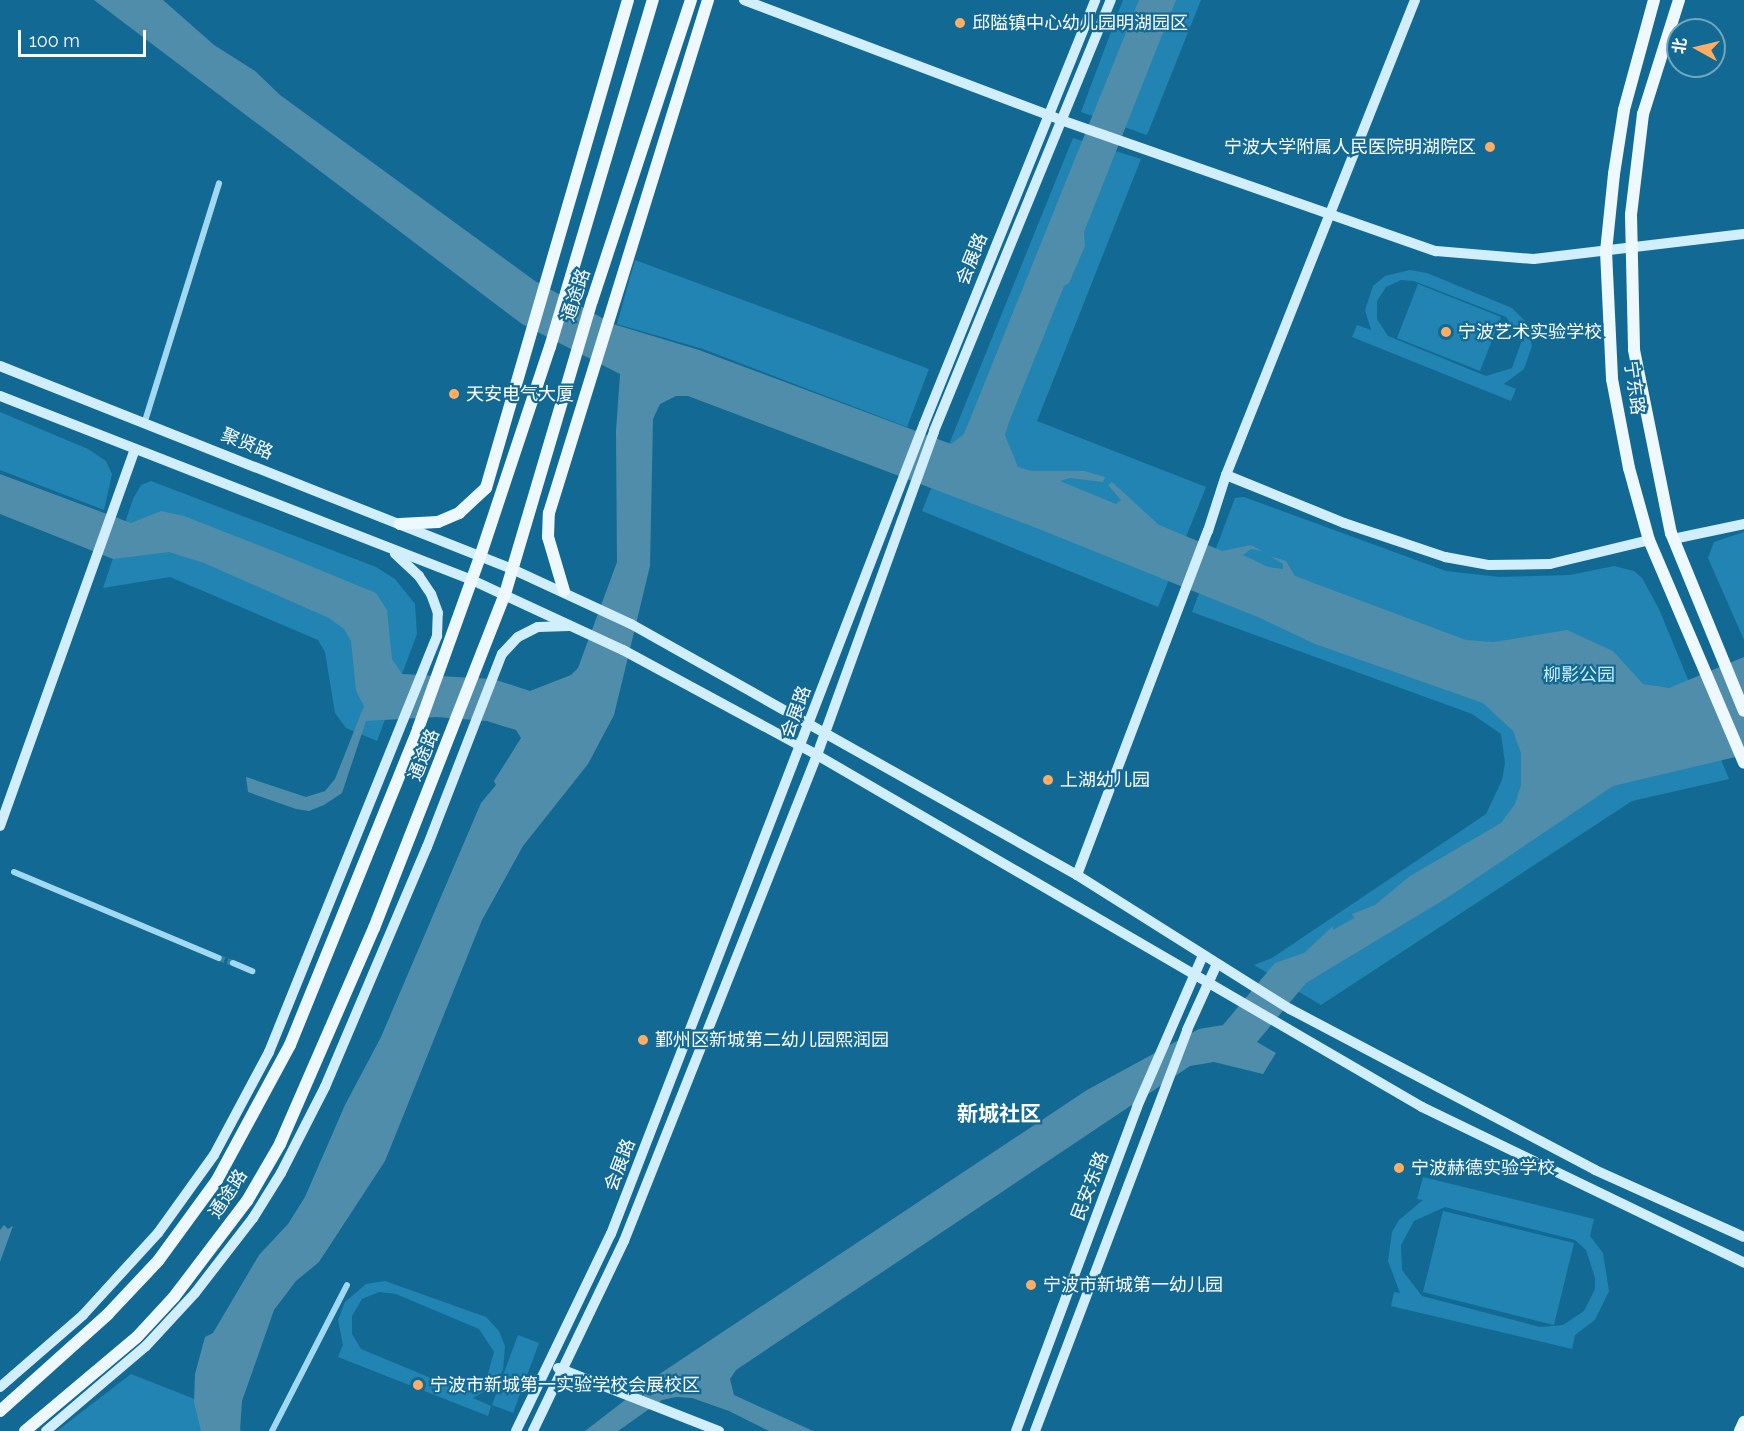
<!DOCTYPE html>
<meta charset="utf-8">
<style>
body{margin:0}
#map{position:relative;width:1744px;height:1431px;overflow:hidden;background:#126a94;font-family:Raleway,"Noto Sans SC",sans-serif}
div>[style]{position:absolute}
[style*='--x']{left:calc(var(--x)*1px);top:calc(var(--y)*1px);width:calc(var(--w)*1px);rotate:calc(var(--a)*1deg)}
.green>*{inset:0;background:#2184b2}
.water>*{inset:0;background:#508daa}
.street-tunnel>*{height:6px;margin-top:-3px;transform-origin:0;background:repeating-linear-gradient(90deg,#3680a4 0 6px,transparent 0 9px)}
.street>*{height:6px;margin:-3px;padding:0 3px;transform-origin:3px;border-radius:3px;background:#a1d9f3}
.secondary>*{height:10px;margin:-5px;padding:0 5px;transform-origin:5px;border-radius:5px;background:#d0eefc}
.primary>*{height:12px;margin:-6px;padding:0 6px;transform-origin:6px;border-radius:6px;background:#edf8ff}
.dots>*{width:16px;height:16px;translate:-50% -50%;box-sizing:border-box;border:3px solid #126a94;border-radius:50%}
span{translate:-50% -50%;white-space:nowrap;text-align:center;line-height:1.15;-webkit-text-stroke:4.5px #126a94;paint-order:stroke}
.poi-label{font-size:18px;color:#fff}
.left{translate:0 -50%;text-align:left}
.right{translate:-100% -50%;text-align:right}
.street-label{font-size:18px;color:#fff}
.park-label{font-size:18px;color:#c9edfd}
.quarter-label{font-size:21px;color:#fff;font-weight:700}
.north{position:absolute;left:1666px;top:18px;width:60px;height:60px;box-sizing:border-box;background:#126a94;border:2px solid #71a6bf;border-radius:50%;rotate:278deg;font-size:16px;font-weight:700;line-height:24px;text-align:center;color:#fff}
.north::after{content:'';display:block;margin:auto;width:21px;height:27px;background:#ffad63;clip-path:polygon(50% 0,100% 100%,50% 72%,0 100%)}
.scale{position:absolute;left:18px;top:30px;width:128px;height:27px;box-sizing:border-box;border:3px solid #fff;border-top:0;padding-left:8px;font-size:18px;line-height:21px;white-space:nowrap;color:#fff;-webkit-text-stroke:4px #126a94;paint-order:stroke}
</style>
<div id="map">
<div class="green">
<i style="clip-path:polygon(1123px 0,1201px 0,1147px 135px,1081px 112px)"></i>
<i style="clip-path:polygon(1073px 138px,1141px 159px,1037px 421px,1206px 487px,1158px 607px,922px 511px)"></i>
<i style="clip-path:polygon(635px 260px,929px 369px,907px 427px,703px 349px,617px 324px)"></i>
<i style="clip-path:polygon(evenodd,1410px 270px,1427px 273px,1512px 308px,1526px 322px,1532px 346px,1524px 369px,1504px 384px,1516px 389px,1511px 401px,1352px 337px,1357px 325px,1371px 330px,1365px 310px,1373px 286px,1385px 276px,1410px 270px,1401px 280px,1414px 281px,1506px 317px,1522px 340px,1512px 368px,1486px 376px,1388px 336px,1377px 319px,1377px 301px,1386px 287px,1401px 280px)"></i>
<i style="clip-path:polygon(1418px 284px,1501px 317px,1480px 371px,1397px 338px)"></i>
<i style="clip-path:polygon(0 412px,88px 449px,106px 461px,112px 474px,104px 510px,0 470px)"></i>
<i style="clip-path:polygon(151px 481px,376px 567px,395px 579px,415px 604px,417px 634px,377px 741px,346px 728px,335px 713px,325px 652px,318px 640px,170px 577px,103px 588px,133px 499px,141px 485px)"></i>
<i style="clip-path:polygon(1244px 497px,1446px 571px,1499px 577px,1570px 575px,1614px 566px,1634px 571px,1642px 578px,1659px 609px,1729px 779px,1632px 801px,1321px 1005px,1254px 965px,1272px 958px,1486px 814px,1502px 780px,1505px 763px,1501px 734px,1472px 714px,1192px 612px,1235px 498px)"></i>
<i style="clip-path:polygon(1744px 532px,1744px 640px,1708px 558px,1714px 542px)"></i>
<i style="clip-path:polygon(evenodd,1423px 1177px,1594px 1219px,1590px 1236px,1603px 1253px,1609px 1291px,1595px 1320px,1575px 1335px,1572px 1349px,1391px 1306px,1394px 1292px,1400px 1293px,1388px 1261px,1392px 1232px,1399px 1220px,1423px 1200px,1417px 1199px,1423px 1177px,1445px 1207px,1575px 1240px,1586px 1250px,1595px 1278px,1595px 1289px,1584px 1311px,1563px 1325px,1540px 1327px,1422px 1296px,1402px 1270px,1401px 1245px,1414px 1221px,1445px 1207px)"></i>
<i style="clip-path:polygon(1443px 1211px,1574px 1243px,1554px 1325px,1423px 1292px)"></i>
<i style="clip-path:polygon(evenodd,385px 1281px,486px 1317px,499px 1331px,505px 1346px,503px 1370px,494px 1386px,473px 1398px,491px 1406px,488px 1416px,338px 1357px,343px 1345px,338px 1320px,345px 1302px,366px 1284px,385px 1281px,379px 1292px,396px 1294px,479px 1329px,494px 1352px,487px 1377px,471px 1387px,455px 1388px,361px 1349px,352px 1334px,352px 1316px,362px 1299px,379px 1292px)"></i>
<i style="clip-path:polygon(518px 1335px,539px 1343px,513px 1413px,492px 1405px)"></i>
<i style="clip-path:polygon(131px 1374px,192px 1398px,242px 1431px,57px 1431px)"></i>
</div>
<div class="water">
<i style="clip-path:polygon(94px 0,163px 0,214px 45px,255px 71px,280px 95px,535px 281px,613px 324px,699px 350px,951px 444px,964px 434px,1139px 0,1176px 0,1084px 232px,1085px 246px,1069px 283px,1064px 286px,1009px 422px,1005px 435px,1018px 467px,1032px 471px,1084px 471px,1105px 477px,1103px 482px,1070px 478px,1060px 481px,1116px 504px,1121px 500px,1108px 485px,1112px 482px,1159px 525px,1222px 551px,1251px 545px,1262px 551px,1251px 549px,1243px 555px,1268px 567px,1283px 569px,1283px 564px,1270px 556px,1286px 561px,1295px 576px,1466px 640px,1494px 642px,1567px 630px,1613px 651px,1643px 684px,1669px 688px,1744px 657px,1744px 755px,1613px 786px,1450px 896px,1306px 983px,1257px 1042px,1276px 1053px,1263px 1074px,1214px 1062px,1190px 1066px,736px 1370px,730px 1379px,734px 1395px,813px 1431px,769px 1431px,729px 1411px,692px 1398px,676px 1397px,662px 1400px,618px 1431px,585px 1431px,655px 1377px,1087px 1090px,1199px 1029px,1223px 1025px,1275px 963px,1304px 953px,1333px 926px,1333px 930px,1354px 918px,1352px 914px,1375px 905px,1410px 876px,1501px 823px,1515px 804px,1521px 785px,1521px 753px,1513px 731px,1483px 703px,1315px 644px,1260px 618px,1039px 529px,688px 396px,676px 396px,660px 404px,653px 419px,650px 566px,614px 715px,588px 764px,523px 846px,482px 920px,385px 1161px,319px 1262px,296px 1281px,274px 1310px,242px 1401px,240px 1431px,201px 1431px,194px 1402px,195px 1374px,205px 1337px,213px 1333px,259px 1255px,288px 1224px,305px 1197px,345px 1105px,381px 1037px,481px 803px,496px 785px,494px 781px,521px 738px,516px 730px,487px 721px,436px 717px,366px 721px,342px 793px,324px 805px,309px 811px,296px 809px,248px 792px,246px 777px,306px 797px,325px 791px,335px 779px,364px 706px,356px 691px,351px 641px,344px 629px,329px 618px,204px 563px,169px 552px,113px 559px,0 514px,0 474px,131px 523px,161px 511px,184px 516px,281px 554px,376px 593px,387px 610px,392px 659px,402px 674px,493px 679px,530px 691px,571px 675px,578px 668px,617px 562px,616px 431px,620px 374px,522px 324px)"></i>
<i style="clip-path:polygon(4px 1225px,8px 1229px,13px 1226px,0 1262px,0 1230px)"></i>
</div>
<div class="street-tunnel">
<i style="--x:219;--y:958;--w:15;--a:20"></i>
</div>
<div class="street">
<i style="--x:145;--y:421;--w:249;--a:-72.7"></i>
<i style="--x:14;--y:872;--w:222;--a:22.8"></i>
<i style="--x:233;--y:963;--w:21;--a:23"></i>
<i style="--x:272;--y:1431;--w:164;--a:-62.8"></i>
</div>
<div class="secondary">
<i style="--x:744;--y:0;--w:339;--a:20.7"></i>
<i style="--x:1061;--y:120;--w:397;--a:19.3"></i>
<i style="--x:1436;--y:251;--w:98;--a:4.7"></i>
<i style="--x:1534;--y:259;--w:211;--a:-6.8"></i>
<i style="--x:0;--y:366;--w:551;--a:21.63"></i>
<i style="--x:512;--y:569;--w:131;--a:24.8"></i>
<i style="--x:631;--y:624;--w:512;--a:29.37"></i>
<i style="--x:1077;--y:875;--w:252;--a:32.2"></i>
<i style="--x:1290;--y:1009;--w:345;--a:27.8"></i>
<i style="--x:1595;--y:1170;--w:163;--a:24.2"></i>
<i style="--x:0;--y:396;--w:507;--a:21.3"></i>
<i style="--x:472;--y:580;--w:166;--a:24.9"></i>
<i style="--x:623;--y:650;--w:221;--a:28.4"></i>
<i style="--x:817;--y:755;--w:700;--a:30.19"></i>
<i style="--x:1422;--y:1107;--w:358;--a:25.8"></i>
<i style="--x:1226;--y:475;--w:127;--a:22.1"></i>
<i style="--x:1344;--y:523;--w:107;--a:18.6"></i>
<i style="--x:1445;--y:557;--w:45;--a:10.3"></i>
<i style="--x:1489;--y:565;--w:61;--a:-0.9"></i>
<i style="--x:1550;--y:564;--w:102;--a:-13.6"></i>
<i style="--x:1673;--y:539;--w:73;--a:-11.9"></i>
<i style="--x:0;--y:826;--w:398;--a:-70.3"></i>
<i style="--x:1077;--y:875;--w:368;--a:-69.2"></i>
<i style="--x:1208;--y:531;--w:59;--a:-72.2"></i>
<i style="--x:1226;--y:475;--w:511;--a:-68.3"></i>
<i style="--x:558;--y:1368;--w:173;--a:21.4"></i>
<i style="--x:0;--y:1387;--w:110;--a:-40.9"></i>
<i style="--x:83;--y:1315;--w:111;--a:-47.6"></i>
<i style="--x:158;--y:1233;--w:96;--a:-54.3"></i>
<i style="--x:214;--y:1155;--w:117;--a:-61.9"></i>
<i style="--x:269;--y:1052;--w:449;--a:-68"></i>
<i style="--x:437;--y:636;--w:23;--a:-88"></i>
<i style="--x:438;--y:613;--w:20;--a:-110"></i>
<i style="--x:431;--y:594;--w:22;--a:-124"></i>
<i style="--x:419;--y:576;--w:33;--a:-137"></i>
<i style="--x:46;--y:1431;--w:131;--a:-40.4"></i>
<i style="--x:146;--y:1346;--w:72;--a:-47.2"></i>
<i style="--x:195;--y:1293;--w:95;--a:-52.3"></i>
<i style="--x:253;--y:1218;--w:53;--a:-58.1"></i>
<i style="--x:281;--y:1173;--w:97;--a:-62.9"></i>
<i style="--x:325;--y:1087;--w:261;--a:-67"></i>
<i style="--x:427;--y:847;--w:207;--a:-68.8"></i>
<i style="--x:502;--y:654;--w:23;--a:-47"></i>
<i style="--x:518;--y:637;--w:22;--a:-27"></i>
<i style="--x:538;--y:627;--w:31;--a:-2"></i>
<i style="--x:516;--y:1431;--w:219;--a:-64.3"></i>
<i style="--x:611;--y:1234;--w:868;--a:-68.87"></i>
<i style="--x:924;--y:424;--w:457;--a:-68"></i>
<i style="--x:533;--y:1431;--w:211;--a:-64.4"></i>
<i style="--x:624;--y:1241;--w:523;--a:-68.34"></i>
<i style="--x:817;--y:755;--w:344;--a:-70.1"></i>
<i style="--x:934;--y:431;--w:466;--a:-67.7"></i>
<i style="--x:1016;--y:1431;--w:346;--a:-69.5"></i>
<i style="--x:1137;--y:1107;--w:166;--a:-66.5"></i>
<i style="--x:1035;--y:1431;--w:429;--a:-69.2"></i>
<i style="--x:1187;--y:1030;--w:72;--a:-65.6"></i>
</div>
<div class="primary">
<i style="--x:1654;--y:0;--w:114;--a:105.3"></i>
<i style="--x:1624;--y:110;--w:65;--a:98.9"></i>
<i style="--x:1614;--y:174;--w:77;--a:95.9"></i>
<i style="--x:1606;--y:251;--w:128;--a:87.3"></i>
<i style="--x:1612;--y:379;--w:91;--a:79.2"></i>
<i style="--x:1629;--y:468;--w:75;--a:74.5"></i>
<i style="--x:1649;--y:540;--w:242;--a:66.9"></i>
<i style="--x:1679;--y:0;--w:120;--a:107.5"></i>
<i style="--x:1643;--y:114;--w:102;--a:96.8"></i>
<i style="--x:1631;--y:215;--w:135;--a:88.7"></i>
<i style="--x:1634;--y:350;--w:187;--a:78.6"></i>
<i style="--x:1671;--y:533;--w:192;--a:67.7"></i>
<i style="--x:400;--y:524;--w:38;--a:-3"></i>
<i style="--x:438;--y:522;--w:23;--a:-23"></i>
<i style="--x:459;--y:513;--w:37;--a:-43"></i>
<i style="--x:486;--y:488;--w:508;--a:-73.78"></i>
<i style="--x:564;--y:591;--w:56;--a:-106.5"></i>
<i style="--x:548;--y:537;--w:24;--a:-88"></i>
<i style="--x:549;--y:513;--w:537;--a:-72.78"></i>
<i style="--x:0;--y:1411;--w:145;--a:-41.9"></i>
<i style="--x:108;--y:1314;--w:73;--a:-46.7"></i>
<i style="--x:158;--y:1261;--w:100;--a:-53.9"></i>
<i style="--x:217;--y:1180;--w:153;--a:-61.6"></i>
<i style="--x:290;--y:1045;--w:341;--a:-67.9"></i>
<i style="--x:418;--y:729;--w:183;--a:-70.2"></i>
<i style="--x:480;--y:557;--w:221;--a:-71.6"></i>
<i style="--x:550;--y:347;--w:362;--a:-73.5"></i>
<i style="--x:25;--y:1431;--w:146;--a:-40"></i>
<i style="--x:137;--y:1337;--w:54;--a:-47.2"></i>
<i style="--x:174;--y:1297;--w:121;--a:-52.8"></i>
<i style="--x:247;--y:1201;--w:66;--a:-59.9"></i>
<i style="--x:280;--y:1144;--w:236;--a:-66.5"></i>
<i style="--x:374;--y:928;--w:359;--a:-68.6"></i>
<i style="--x:505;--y:594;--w:306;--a:-73.5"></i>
<i style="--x:592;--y:301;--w:317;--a:-71.8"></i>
<i style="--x:1740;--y:1431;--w:10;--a:-66"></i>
</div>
<div class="dots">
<i style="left:960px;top:23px;background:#ffad63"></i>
<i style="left:1490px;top:147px;background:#ffad63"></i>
<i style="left:1446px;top:332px;background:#ffad63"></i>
<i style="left:454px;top:394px;background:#ffad63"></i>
<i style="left:1048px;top:780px;background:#ffad63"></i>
<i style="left:643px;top:1040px;background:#ffad63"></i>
<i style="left:1399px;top:1168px;background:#ffad63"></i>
<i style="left:1031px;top:1285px;background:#ffad63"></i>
<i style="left:418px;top:1385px;background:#ffad63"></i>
</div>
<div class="poi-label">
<span class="left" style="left:972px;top:23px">邱隘镇中心幼儿园明湖园区</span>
<span class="right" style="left:1476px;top:147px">宁波大学附属人民医院明湖院区</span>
<span class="left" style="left:1458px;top:332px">宁波艺术实验学校</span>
<span class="left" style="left:466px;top:394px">天安电气大厦</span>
<span class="left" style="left:1060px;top:780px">上湖幼儿园</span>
<span class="left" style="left:655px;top:1040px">鄞州区新城第二幼儿园熙润园</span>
<span class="left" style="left:1411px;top:1168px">宁波赫德实验学校</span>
<span class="left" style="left:1043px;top:1285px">宁波市新城第一幼儿园</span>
<span class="left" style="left:430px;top:1385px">宁波市新城第一实验学校会展校区</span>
</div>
<div class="street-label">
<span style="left:972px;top:259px;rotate:-68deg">会展路</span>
<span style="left:576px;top:295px;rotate:-72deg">通途路</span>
<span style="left:1634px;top:388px;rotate:82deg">宁东路</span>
<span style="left:247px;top:444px;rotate:22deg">聚贤路</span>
<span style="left:796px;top:712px;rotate:-70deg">会展路</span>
<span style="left:424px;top:755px;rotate:-68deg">通途路</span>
<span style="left:620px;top:1165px;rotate:-69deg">会展路</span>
<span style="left:1090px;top:1186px;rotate:-69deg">民安东路</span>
<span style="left:228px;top:1194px;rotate:-57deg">通途路</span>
</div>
<div class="park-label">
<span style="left:1579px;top:675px">柳影公园</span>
</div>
<div class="quarter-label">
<span style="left:999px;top:1114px">新城社区</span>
</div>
<div class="north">北</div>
<div class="scale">100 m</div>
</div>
